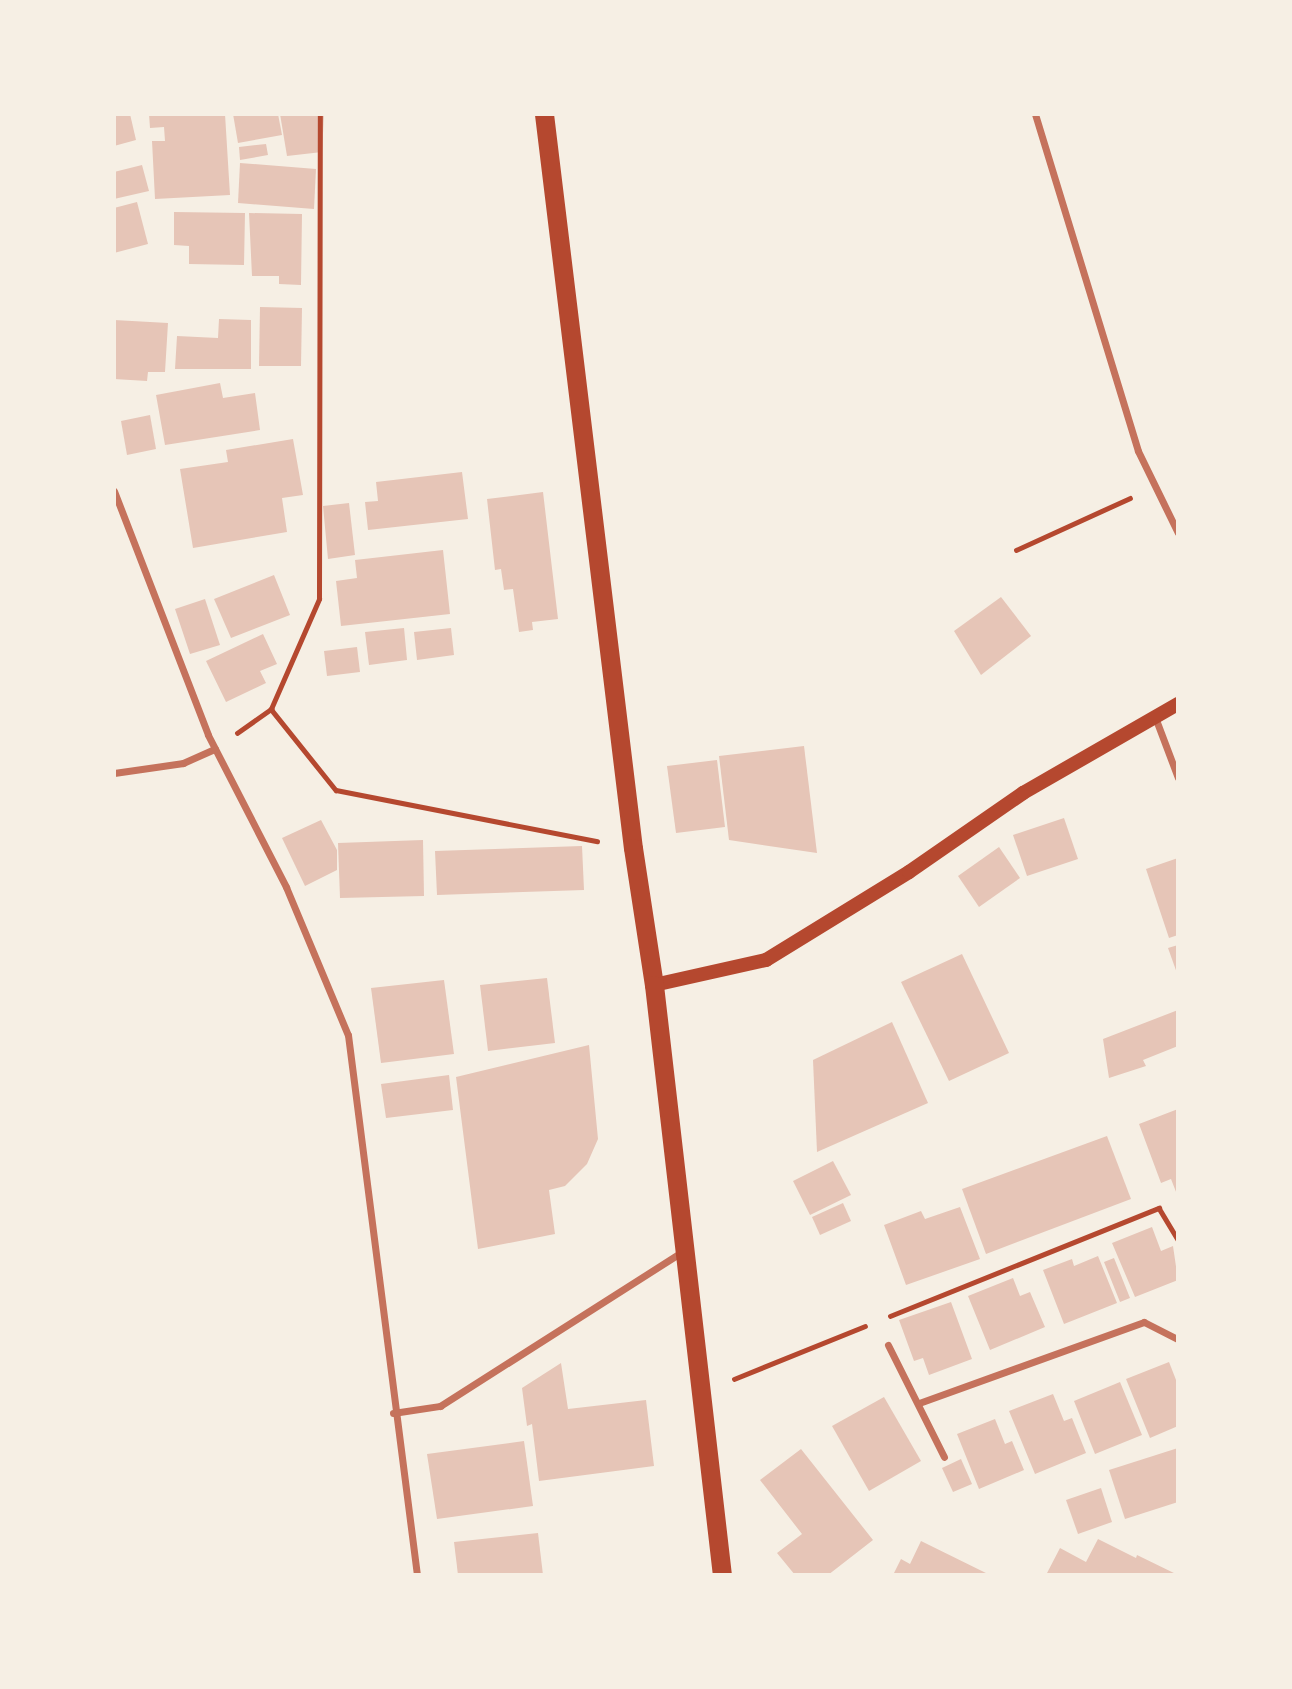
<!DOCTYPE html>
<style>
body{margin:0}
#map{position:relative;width:1292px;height:1689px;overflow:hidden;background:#f6efe4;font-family:Poppins,sans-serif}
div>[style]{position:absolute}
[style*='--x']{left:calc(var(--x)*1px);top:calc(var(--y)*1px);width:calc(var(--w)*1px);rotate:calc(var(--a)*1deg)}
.building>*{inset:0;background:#e6c5b7}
.path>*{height:4.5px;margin:-2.25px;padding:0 2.25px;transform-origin:2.25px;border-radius:2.25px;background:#b5482f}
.minor>*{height:7px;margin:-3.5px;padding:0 3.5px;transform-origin:3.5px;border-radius:3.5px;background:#c5725c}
.secondary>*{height:14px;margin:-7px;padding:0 7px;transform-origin:7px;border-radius:7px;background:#b5482f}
.trunk>*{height:19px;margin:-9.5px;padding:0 9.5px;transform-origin:9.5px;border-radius:9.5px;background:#b5482f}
span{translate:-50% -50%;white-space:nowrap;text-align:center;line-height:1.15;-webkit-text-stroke:5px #f6efe4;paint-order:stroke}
.frame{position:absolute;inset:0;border:116px solid #f6efe4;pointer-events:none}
</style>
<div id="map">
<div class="building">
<i style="clip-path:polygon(114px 114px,130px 114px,136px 140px,114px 146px)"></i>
<i style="clip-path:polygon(149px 114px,225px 114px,230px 195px,155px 199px,152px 141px,165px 141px,164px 127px,150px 128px)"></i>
<i style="clip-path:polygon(233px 114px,278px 114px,282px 135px,238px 143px)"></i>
<i style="clip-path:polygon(280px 114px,324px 114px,322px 152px,287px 156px)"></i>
<i style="clip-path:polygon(266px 144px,268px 155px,240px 160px,239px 147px)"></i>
<i style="clip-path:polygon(240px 163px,316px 169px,314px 209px,238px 203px)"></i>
<i style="clip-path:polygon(142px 165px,149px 191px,114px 199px,114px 172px)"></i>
<i style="clip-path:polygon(137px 202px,148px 244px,114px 253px,114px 208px)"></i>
<i style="clip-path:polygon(174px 212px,245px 213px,244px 265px,189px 264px,189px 246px,174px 245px)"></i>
<i style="clip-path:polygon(249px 213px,302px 214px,301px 285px,279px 284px,279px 276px,252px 276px)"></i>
<i style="clip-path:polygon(260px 307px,302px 308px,301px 366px,259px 366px)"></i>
<i style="clip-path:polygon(219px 319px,251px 320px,251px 369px,175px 369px,177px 336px,218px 338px)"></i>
<i style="clip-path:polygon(114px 320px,168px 323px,165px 372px,148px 372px,147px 381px,114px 379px)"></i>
<i style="clip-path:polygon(220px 383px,223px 398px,255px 393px,260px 430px,165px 445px,156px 395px)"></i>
<i style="clip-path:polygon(150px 415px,156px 449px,127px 455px,121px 421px)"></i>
<i style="clip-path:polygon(293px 439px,303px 495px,282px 498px,287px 532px,193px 548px,180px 469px,228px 462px,226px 450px)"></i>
<i style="clip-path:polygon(462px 472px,468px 519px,368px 530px,365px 502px,378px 501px,376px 482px)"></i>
<i style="clip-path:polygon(543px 492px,558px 619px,532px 622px,533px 630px,519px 632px,513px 589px,504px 590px,501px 569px,495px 570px,487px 499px)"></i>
<i style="clip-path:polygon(349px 503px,355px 555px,328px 559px,323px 506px)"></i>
<i style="clip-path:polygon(443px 550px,450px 614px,341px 626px,336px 581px,357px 578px,355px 560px)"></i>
<i style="clip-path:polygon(274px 575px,290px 615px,231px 638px,214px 599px)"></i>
<i style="clip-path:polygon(1001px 597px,1031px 636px,981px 675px,954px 631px)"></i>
<i style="clip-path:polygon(205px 599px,220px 645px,190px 654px,175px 609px)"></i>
<i style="clip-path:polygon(404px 628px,407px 660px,369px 665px,365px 632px)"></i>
<i style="clip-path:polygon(451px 628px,454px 655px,417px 660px,414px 632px)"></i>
<i style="clip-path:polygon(263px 634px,277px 664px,260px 671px,266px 683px,226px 702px,206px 661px)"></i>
<i style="clip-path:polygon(357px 647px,360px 672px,327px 676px,324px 651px)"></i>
<i style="clip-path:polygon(804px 746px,817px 853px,729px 840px,719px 756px)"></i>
<i style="clip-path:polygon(717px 760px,725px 827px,676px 833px,667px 766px)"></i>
<i style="clip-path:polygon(1064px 818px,1078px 859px,1027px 876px,1013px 835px)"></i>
<i style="clip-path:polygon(321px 820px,337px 850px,337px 870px,305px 886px,282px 838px)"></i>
<i style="clip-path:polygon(423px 840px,424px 896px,340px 898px,338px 843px)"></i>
<i style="clip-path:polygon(582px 846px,584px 890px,437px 895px,435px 851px)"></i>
<i style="clip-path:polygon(999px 847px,1020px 878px,979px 907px,958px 876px)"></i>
<i style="clip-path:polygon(1178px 858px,1178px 935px,1169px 938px,1146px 869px)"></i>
<i style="clip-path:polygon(1178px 945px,1178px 976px,1168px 948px)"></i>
<i style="clip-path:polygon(962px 954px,1009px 1053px,949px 1081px,901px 982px)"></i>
<i style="clip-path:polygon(547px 978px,555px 1043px,488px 1051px,480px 985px)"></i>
<i style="clip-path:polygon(444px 980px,454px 1054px,381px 1063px,371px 988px)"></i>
<i style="clip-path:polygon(1178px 1010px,1178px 1046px,1143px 1060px,1146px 1066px,1109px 1078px,1103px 1039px)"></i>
<i style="clip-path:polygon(892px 1022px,928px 1103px,817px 1152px,813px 1060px)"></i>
<i style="clip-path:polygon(589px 1045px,598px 1139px,587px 1164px,565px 1186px,549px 1190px,555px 1234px,478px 1249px,456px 1077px)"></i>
<i style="clip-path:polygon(449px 1075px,453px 1110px,386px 1118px,381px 1084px)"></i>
<i style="clip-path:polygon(1178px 1109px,1178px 1197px,1171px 1179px,1161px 1183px,1139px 1124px)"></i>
<i style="clip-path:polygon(1107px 1136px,1131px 1199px,986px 1254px,962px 1189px)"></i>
<i style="clip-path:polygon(833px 1161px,851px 1195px,810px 1215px,793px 1181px)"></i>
<i style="clip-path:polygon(843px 1203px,851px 1221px,820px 1235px,812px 1217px)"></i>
<i style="clip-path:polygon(960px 1207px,980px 1259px,906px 1285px,884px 1225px,921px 1211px,925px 1219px)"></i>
<i style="clip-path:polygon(1152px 1227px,1161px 1251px,1173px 1246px,1178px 1280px,1135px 1297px,1112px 1243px)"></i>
<i style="clip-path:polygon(1098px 1256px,1117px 1303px,1064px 1324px,1043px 1270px,1072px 1259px,1074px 1266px)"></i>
<i style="clip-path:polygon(1114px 1258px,1130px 1298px,1120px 1302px,1104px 1262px)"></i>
<i style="clip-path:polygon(1013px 1278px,1020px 1296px,1030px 1292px,1045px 1327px,990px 1350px,968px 1296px)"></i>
<i style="clip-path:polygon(951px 1302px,972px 1359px,929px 1375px,923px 1358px,914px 1361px,899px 1320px)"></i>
<i style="clip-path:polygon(1169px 1362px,1178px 1385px,1178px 1426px,1150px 1438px,1126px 1379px)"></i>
<i style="clip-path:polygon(561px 1363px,568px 1409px,646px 1400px,654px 1466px,539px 1481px,532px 1424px,527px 1426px,522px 1388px)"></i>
<i style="clip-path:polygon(1120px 1382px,1142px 1435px,1095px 1454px,1074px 1401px)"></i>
<i style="clip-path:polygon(1053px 1394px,1064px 1421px,1072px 1418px,1086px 1453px,1035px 1474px,1009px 1411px)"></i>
<i style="clip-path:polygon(884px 1397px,921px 1461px,869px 1491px,832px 1426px)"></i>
<i style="clip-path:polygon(995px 1419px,1005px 1444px,1012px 1441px,1024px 1470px,979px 1489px,957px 1434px)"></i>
<i style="clip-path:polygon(524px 1441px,533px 1506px,437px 1519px,427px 1454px)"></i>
<i style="clip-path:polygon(1178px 1448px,1178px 1502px,1125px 1519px,1109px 1470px)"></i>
<i style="clip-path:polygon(801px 1449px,873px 1540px,828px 1575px,795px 1575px,777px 1553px,802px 1534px,760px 1480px)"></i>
<i style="clip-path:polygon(961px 1459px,972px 1484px,953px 1492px,942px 1468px)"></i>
<i style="clip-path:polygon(1101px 1488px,1112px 1522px,1078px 1534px,1066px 1500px)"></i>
<i style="clip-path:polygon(538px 1533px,543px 1575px,458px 1575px,454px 1542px)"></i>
<i style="clip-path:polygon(1098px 1539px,1136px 1558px,1137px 1555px,1178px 1575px,1046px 1575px,1060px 1548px,1086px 1562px)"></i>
<i style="clip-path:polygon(921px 1541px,990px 1575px,893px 1575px,901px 1559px,910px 1564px)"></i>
</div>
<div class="path">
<i style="--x:1016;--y:550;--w:125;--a:-24.5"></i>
<i style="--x:271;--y:709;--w:104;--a:51.3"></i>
<i style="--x:336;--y:790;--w:266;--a:11.1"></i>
<i style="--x:237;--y:733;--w:42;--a:-35.2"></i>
<i style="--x:271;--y:709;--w:120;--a:-66.4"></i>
<i style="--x:319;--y:599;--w:485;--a:-89.9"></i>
<i style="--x:890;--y:1316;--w:290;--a:-21.9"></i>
<i style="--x:1159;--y:1208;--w:37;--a:59"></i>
<i style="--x:734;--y:1379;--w:141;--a:-22"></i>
</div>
<div class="minor">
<i style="--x:1035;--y:114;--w:352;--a:73"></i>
<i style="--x:1138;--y:451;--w:91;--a:64"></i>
<i style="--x:114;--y:491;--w:261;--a:68.9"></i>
<i style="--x:208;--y:735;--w:171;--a:62.8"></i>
<i style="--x:286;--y:887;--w:160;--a:67.3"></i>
<i style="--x:348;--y:1035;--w:544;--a:82.72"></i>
<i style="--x:1155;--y:717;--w:65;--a:69.3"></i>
<i style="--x:114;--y:773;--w:70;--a:-8.2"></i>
<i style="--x:183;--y:763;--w:35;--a:-24"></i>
<i style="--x:888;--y:1345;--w:125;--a:63.4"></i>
<i style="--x:919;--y:1403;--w:239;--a:-19.8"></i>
<i style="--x:1144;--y:1322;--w:38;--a:27"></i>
<i style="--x:393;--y:1413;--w:48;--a:-8.5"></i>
<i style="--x:440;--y:1406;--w:288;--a:-32.5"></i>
</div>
<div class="secondary">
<i style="--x:654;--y:985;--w:115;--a:-12.6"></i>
<i style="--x:766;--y:960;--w:168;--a:-31.6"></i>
<i style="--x:909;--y:872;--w:139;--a:-34.7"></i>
<i style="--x:1023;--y:793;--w:179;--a:-29.9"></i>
</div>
<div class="trunk">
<i style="--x:544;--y:114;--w:739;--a:83.09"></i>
<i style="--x:633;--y:848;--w:139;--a:81.3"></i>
<i style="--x:654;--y:985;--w:594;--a:83.43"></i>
</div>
<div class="frame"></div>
</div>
